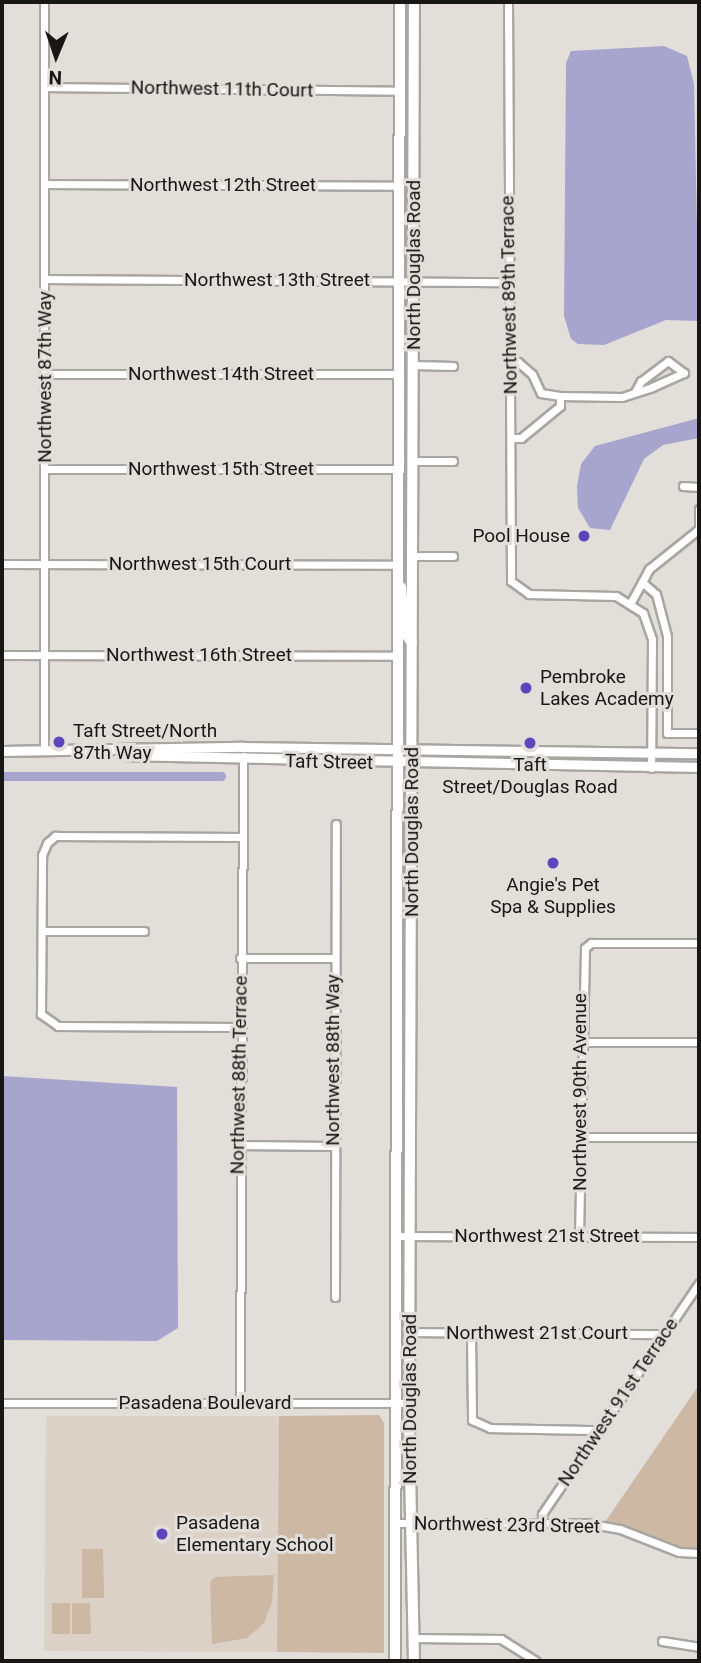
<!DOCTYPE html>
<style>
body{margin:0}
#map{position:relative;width:701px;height:1663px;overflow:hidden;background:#e2ded9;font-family:Roboto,sans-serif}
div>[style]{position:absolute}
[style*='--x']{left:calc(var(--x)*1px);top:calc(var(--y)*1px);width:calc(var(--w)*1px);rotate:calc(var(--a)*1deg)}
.built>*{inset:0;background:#dbd1c7}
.green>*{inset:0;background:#ccb8a3}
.water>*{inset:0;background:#a7a5ce}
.canal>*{height:9px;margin:-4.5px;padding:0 4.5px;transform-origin:4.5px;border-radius:4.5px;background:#a7a5ce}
.roads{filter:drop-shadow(2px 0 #a9a5a1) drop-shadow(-2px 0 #a9a5a1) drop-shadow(0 2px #a9a5a1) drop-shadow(0 -2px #a9a5a1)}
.minor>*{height:7px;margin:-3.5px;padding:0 3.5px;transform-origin:3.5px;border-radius:3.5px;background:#fff}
.tertiary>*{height:9px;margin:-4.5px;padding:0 4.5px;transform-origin:4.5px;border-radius:4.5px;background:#fff}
.secondary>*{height:10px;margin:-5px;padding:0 5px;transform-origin:5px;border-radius:5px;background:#fff}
.dots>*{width:19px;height:19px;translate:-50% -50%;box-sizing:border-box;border:4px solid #e2ded9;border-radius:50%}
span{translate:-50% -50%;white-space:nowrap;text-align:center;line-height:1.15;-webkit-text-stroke:6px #e2ded9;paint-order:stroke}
.street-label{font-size:19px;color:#181715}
.poi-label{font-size:19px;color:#181715}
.right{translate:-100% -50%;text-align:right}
.left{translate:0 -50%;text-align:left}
.frame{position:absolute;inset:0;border:4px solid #181715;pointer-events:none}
.north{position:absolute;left:21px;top:21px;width:70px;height:70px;-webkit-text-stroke:5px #e2ded9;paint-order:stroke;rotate:182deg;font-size:19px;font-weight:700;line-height:28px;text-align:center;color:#181715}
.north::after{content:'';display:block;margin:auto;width:24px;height:32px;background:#181715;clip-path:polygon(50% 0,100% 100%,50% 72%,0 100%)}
</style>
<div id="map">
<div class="built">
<i style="clip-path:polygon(46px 1416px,279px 1416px,277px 1652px,44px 1651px)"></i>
</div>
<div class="green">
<i style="clip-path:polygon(699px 1385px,699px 1553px,679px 1552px,603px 1525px)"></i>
<i style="clip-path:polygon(379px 1415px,384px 1423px,384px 1653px,277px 1652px,279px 1416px)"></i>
<i style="clip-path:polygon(82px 1549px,103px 1549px,104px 1598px,82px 1598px)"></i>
<i style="clip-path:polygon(274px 1575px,272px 1602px,264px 1623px,247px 1638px,212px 1644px,210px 1582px,215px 1577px)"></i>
<i style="clip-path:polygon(52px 1603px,70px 1603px,70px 1634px,52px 1634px)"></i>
<i style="clip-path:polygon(72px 1603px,90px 1603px,91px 1634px,72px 1634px)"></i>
</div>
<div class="water">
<i style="clip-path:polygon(664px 46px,687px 56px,694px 84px,699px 321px,666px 320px,604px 345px,578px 344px,571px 339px,564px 316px,566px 63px,571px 51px)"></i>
<i style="clip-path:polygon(699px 418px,699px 438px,663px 445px,644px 459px,610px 530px,590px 528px,578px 508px,577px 486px,581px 464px,595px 446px)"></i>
<i style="clip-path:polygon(2px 1076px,177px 1087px,178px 1328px,157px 1341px,2px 1340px)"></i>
</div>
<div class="canal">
<i style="--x:2;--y:776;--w:219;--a:0"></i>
</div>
<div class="roads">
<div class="minor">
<i style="--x:508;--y:2;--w:579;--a:89.7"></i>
<i style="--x:511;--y:581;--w:22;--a:36"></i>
<i style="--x:529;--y:594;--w:87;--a:1.3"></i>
<i style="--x:616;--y:596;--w:32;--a:32"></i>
<i style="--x:643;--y:613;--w:28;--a:71"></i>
<i style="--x:652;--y:639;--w:129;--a:90.4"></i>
<i style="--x:44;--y:87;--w:355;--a:0.6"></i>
<i style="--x:46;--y:184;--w:353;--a:0.3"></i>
<i style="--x:46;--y:279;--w:461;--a:0.4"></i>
<i style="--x:510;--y:361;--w:8;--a:7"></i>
<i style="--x:518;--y:362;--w:18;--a:41"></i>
<i style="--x:532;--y:374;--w:21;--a:65"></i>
<i style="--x:541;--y:393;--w:19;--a:9"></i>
<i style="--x:560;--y:396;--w:62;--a:0.9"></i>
<i style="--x:622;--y:397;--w:32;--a:-18"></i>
<i style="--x:652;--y:387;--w:35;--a:-24"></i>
<i style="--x:684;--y:373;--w:20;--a:-143"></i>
<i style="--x:668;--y:361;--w:34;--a:143"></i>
<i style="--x:641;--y:381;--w:13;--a:119"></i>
<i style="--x:413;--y:365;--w:40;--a:1.4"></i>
<i style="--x:44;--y:374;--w:354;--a:0"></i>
<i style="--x:511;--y:438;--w:10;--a:0"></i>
<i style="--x:521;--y:438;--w:50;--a:-39.4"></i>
<i style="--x:560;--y:406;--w:10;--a:-90"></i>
<i style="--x:413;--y:461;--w:40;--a:0"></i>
<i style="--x:45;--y:469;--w:353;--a:0"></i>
<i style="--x:683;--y:486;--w:16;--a:4"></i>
<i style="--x:699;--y:509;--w:20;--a:90"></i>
<i style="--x:699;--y:529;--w:64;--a:141.3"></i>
<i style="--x:649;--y:569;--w:15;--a:118"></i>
<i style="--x:642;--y:582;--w:18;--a:41"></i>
<i style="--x:656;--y:594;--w:43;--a:75.3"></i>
<i style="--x:667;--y:636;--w:97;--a:90"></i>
<i style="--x:667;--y:733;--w:32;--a:0"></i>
<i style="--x:413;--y:556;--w:40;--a:0"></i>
<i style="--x:2;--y:564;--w:396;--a:0.1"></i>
<i style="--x:631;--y:602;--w:23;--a:-61"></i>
<i style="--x:2;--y:655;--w:395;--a:0.1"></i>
<i style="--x:44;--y:751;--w:749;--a:-90"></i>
<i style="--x:42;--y:931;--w:102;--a:0"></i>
<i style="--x:240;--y:958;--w:93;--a:0"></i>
<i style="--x:238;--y:1027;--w:180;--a:-179.7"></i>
<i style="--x:58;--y:1026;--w:21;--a:-145"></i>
<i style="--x:41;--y:1014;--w:159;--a:-89.6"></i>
<i style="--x:42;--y:855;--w:13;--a:-67"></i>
<i style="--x:47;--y:843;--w:11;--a:-41"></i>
<i style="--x:55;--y:836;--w:184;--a:0.3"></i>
<i style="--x:580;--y:1042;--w:119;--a:0"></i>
<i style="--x:581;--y:1137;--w:118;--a:0"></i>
<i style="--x:238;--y:1145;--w:94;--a:0.6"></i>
<i style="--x:395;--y:1236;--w:304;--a:0.2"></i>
<i style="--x:579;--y:1236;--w:288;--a:-88.8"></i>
<i style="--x:585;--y:948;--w:8;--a:-40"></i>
<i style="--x:591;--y:943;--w:108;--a:0"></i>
<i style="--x:335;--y:1297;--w:473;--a:-89.9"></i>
<i style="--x:410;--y:1332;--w:254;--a:0.5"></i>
<i style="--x:471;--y:1334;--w:86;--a:89.3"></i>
<i style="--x:472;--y:1420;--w:20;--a:24"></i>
<i style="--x:490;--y:1428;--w:109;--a:1.1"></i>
<i style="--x:240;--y:1402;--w:646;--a:-89.73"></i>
<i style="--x:2;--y:1403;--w:407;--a:0"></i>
<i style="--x:394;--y:1523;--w:192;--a:0"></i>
<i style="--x:586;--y:1523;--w:35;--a:10"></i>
<i style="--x:620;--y:1529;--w:63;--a:21.3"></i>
<i style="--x:679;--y:1552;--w:20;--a:3"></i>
<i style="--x:542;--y:1523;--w:9;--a:-90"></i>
<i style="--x:542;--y:1514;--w:279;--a:-55.8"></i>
<i style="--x:414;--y:1638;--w:87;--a:0.7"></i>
<i style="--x:501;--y:1639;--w:41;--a:32.2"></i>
<i style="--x:662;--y:1641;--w:37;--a:9"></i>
</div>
<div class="tertiary">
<i style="--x:2;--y:751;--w:241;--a:-1"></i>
<i style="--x:243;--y:747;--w:456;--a:0.8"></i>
<i style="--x:122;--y:755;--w:577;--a:1.19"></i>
</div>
<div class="secondary">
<i style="--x:401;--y:587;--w:46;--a:85"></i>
<i style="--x:405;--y:633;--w:12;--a:55"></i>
<i style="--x:395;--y:1661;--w:1659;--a:-89.83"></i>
<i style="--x:414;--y:1661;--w:245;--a:-91.2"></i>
<i style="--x:409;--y:1416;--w:1414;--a:-89.8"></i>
</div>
</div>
<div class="dots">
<i style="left:584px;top:536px;background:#5e45be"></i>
<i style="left:526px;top:688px;background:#5e45be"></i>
<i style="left:59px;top:742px;background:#5e45be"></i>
<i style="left:530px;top:743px;background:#5e45be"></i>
<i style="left:553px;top:863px;background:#5e45be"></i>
<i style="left:162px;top:1534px;background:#5e45be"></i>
</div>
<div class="street-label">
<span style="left:222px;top:89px;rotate:1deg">Northwest 11th Court</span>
<span style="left:223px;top:185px">Northwest 12th Street</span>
<span style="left:414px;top:265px;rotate:-90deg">North Douglas Road</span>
<span style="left:277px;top:280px">Northwest 13th Street</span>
<span style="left:509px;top:295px;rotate:-91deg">Northwest 89th Terrace</span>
<span style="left:221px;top:374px">Northwest 14th Street</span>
<span style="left:45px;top:377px;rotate:-90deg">Northwest 87th Way</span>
<span style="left:221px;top:469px">Northwest 15th Street</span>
<span style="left:200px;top:564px">Northwest 15th Court</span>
<span style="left:199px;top:655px">Northwest 16th Street</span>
<span style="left:329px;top:762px;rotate:1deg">Taft Street</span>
<span style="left:412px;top:832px;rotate:-90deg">North Douglas Road</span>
<span style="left:333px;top:1060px;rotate:-90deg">Northwest 88th Way</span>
<span style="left:239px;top:1075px;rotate:-89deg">Northwest 88th Terrace</span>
<span style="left:580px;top:1092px;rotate:-90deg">Northwest 90th Avenue</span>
<span style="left:547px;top:1236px">Northwest 21st Street</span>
<span style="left:537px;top:1333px">Northwest 21st Court</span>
<span style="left:410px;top:1399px;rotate:-90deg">North Douglas Road</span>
<span style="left:618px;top:1402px;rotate:-56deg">Northwest 91st Terrace</span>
<span style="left:205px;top:1403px">Pasadena Boulevard</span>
<span style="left:507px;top:1525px;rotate:1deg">Northwest 23rd Street</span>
</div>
<div class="poi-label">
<span class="right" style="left:570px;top:536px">Pool House</span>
<span class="left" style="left:540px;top:688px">Pembroke<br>Lakes Academy</span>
<span class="left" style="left:73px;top:742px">Taft Street/North<br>87th Way</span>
<span style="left:530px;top:776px">Taft<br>Street/Douglas Road</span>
<span style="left:553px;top:896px">Angie's Pet<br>Spa &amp; Supplies</span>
<span class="left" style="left:176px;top:1534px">Pasadena<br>Elementary School</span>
</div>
<div class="frame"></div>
<div class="north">N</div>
</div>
